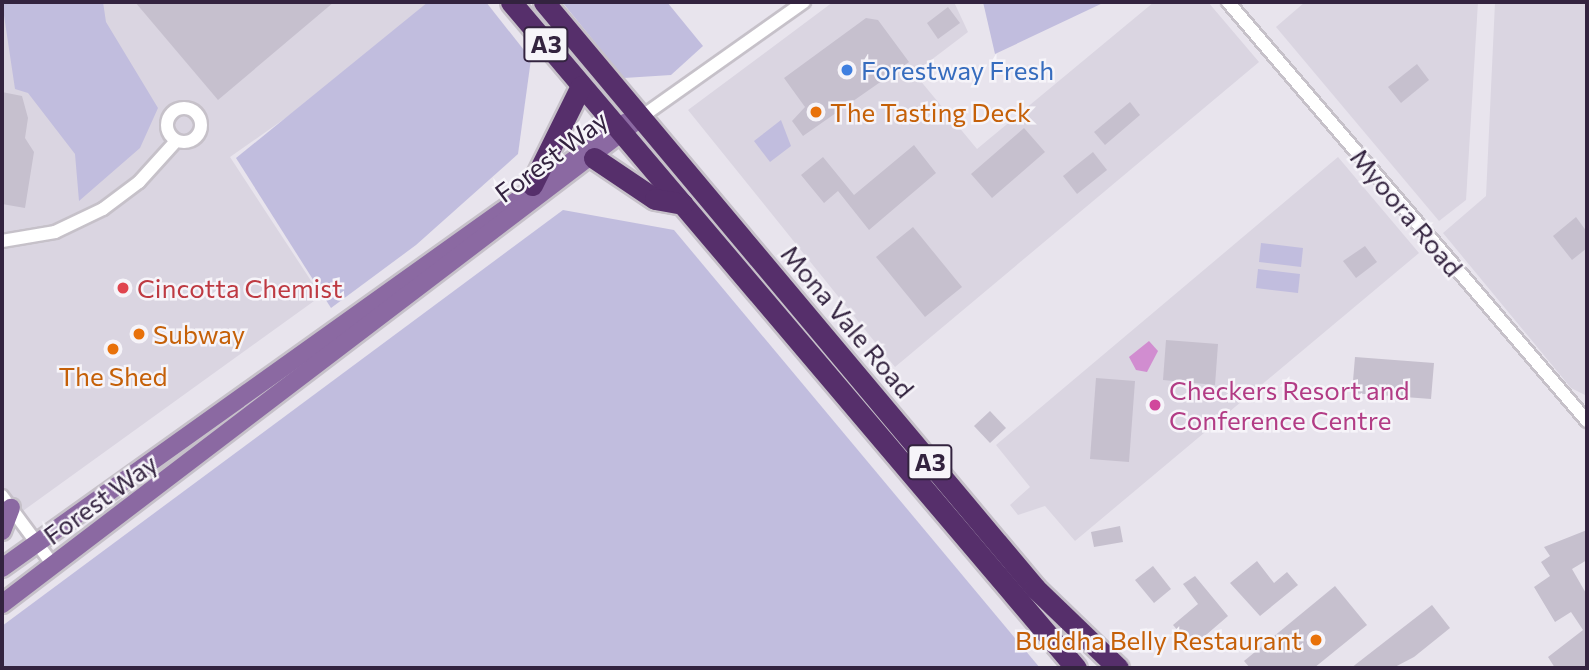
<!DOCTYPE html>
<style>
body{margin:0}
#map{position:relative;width:1589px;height:670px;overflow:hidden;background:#e8e4ed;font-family:Commissioner,sans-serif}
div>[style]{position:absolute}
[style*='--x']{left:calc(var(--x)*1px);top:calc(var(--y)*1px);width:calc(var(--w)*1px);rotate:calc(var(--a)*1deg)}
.built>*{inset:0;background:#dad5e1}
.green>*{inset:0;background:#c1bdde}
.water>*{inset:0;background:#d18dd0}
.building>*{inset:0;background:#c6c0ce}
.roads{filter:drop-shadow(2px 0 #c6c1c9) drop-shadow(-2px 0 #c6c1c9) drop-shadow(0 2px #c6c1c9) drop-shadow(0 -2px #c6c1c9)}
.street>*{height:12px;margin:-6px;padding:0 6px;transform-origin:6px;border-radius:6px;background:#fff}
.street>.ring{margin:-6px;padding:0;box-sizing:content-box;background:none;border:12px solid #fff;border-radius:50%}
.primary>*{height:18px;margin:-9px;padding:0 9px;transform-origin:9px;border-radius:9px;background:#8b69a2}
.highway>*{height:21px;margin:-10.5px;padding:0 10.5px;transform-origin:10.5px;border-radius:10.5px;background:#562f6b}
.dots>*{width:19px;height:19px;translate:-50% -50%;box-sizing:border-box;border:4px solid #f6f4f9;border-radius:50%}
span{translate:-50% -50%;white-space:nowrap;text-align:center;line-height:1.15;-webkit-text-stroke:5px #f6f4f9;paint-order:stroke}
.shield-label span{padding:2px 5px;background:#f6f4f9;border:2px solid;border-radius:5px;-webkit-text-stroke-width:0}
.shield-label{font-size:24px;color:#33233f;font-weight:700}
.shop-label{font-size:26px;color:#366cbe}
.left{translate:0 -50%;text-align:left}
.food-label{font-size:26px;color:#c56008}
.right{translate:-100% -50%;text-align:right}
.street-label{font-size:26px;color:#33233f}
.health-label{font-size:26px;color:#be3a42}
.hotel-label{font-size:26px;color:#b23c85}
.frame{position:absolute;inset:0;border:4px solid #33233f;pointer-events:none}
</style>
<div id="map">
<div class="built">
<i style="clip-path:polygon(2px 2px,435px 2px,395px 41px,230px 157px,321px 296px,2px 526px)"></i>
<i style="clip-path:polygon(833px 2px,954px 2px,968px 32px,914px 73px,977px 149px,1154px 2px,1208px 2px,1259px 62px,895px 367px,688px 110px)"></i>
<i style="clip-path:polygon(1305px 2px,1478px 2px,1466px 200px,1439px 221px,1276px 27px)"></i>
<i style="clip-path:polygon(1495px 2px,1587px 2px,1587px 396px,1571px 388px,1443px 233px,1486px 196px)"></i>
<i style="clip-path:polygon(1338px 157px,1419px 253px,1075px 541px,1045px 506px,1018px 515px,1010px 505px,1030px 487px,996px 445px)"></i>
</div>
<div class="green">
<i style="clip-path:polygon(2px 2px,103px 2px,106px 22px,158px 108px,140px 148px,79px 201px,75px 154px,28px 93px,15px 89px)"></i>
<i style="clip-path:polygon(428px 2px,486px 2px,531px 59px,518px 154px,416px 245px,331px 308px,236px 158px)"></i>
<i style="clip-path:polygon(562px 2px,667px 2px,703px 46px,671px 75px,624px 78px)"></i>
<i style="clip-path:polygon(983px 2px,1105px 2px,995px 54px)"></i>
<i style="clip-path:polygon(781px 120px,791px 146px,770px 162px,754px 141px)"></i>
<i style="clip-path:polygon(563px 210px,674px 230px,1040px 668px,2px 668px,2px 626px)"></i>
<i style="clip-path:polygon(1261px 243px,1303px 248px,1301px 267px,1259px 262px)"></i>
<i style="clip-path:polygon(1258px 269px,1300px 274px,1298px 293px,1256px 288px)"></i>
</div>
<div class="water">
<i style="clip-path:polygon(1149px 341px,1158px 351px,1147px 372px,1136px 370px,1129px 357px)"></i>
</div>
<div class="building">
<i style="clip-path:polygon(135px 2px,334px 2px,218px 100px)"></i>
<i style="clip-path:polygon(948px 7px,960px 23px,938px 39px,927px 23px)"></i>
<i style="clip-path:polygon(866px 18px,878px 20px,909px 62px,803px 136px,792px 121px,805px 107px,784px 78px)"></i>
<i style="clip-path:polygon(1417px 64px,1429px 80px,1401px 103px,1388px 87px)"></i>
<i style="clip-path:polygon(2px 92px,22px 96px,28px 118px,25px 138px,34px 152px,25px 208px,2px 204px)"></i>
<i style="clip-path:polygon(1130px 102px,1140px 115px,1105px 145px,1094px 132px)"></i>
<i style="clip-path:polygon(1024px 128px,1045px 152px,992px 198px,971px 174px)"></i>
<i style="clip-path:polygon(914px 145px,936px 173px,869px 230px,838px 191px,824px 203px,801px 175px,823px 157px,854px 195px)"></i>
<i style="clip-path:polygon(1093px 152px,1107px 170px,1077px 194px,1063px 176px)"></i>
<i style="clip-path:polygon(1576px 217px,1587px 232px,1587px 248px,1572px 260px,1553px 236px)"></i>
<i style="clip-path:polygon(913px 227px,962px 287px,925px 317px,876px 257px)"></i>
<i style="clip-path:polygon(1365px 246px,1377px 262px,1356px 278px,1343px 261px)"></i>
<i style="clip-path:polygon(1166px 340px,1218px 344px,1215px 385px,1163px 380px)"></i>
<i style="clip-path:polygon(1355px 357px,1434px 363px,1431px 399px,1352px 393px)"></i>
<i style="clip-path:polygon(1096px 378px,1135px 381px,1129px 462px,1090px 459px)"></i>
<i style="clip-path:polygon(990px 411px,1006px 428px,990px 443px,974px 426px)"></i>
<i style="clip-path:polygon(1120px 526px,1123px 542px,1094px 547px,1091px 532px)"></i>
<i style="clip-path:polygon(1587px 530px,1587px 560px,1572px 569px,1587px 595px,1587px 668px,1555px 668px,1548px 657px,1583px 630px,1571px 612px,1555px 622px,1534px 587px,1550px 576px,1541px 562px,1550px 556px,1544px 547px)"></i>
<i style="clip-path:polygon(1257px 561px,1274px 583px,1287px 572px,1298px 585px,1260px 616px,1230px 583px)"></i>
<i style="clip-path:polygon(1153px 566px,1171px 589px,1154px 603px,1135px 580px)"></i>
<i style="clip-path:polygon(1195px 576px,1228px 616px,1192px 647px,1173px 625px,1198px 604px,1183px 584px)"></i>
<i style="clip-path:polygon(1335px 586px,1367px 625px,1314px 668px,1250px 668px,1244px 661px)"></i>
<i style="clip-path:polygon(1432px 605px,1450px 628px,1414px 657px,1393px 668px,1351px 668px)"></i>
</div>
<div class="roads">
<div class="street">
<i style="--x:1228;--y:2;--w:552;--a:49.41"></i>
<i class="ring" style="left:167px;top:108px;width:22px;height:22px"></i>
<i style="--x:640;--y:118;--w:201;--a:-35.3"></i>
<i style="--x:2;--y:241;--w:54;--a:-9.6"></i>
<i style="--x:55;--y:232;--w:53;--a:-25.6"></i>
<i style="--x:103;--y:209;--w:45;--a:-36.9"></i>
<i style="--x:139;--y:182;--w:55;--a:-47.9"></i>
<i style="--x:2;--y:496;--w:86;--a:53.5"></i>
</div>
<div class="primary">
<i style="--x:2;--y:531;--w:25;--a:-69"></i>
<i style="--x:2;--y:568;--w:768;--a:-35.51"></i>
<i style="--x:2;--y:604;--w:802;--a:-37.3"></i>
</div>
<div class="highway">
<i style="--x:511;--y:2;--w:873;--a:49.69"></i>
<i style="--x:544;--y:2;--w:765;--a:50.04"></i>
<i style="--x:1035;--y:588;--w:115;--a:43.9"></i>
<i style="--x:594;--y:158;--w:73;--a:33.9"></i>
<i style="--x:655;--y:199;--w:28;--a:10"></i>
<i style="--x:532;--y:185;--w:110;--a:-63.7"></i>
</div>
</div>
<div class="dots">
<i style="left:847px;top:70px;background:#3f7fe0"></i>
<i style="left:816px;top:112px;background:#e8710a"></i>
<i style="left:123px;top:288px;background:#e0444e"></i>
<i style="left:139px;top:334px;background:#e8710a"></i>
<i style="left:113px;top:349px;background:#e8710a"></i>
<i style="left:1155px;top:405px;background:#d1479c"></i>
<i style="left:1316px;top:640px;background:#e8710a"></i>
</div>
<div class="shield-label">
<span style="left:546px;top:44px">A3</span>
<span style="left:930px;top:462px">A3</span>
</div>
<div class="shop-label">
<span class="left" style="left:861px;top:70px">Forestway Fresh</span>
</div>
<div class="food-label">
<span class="left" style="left:830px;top:112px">The Tasting Deck</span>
<span class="left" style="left:153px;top:334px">Subway</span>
<span style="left:113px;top:376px">The Shed</span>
<span class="right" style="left:1302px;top:640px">Buddha Belly Restaurant</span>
</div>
<div class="street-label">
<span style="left:551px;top:156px;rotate:-37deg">Forest Way</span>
<span style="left:1407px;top:212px;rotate:50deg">Myoora Road</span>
<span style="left:848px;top:321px;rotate:50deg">Mona Vale Road</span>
<span style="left:100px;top:499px;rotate:-36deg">Forest Way</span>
</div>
<div class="health-label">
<span class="left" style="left:137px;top:288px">Cincotta Chemist</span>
</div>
<div class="hotel-label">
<span class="left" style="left:1169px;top:405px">Checkers Resort and<br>Conference Centre</span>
</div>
<div class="frame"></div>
</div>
